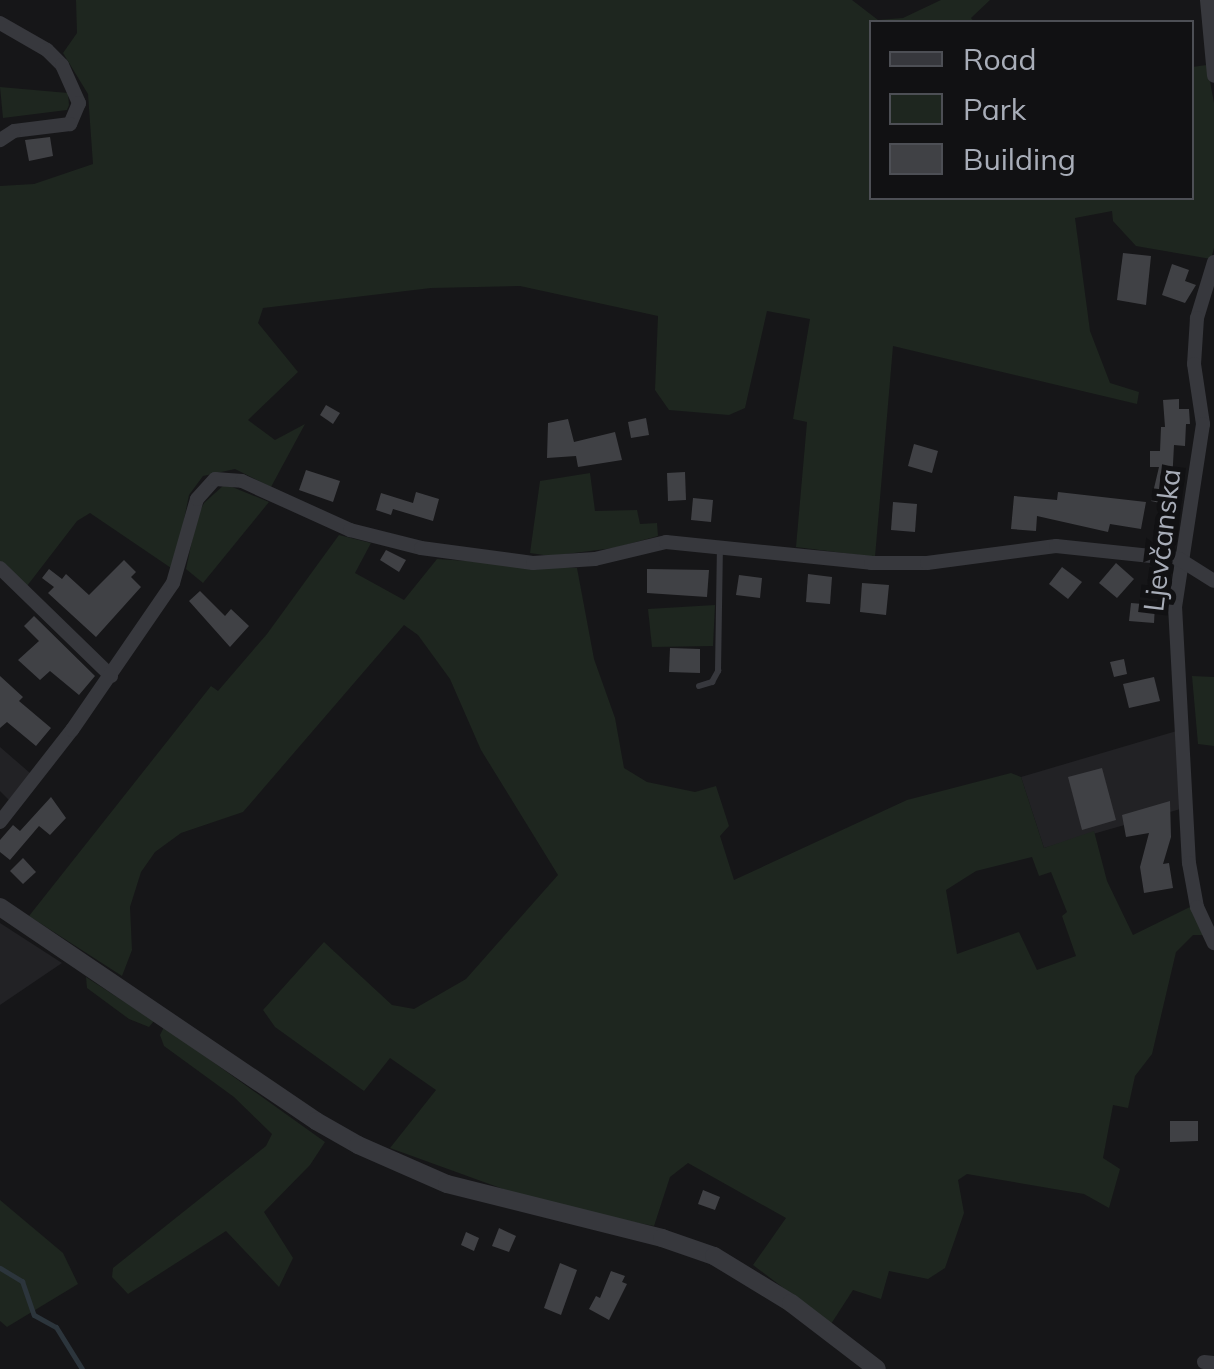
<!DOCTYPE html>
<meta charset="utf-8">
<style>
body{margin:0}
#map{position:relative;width:1214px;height:1369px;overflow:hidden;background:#161618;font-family:Mulish,sans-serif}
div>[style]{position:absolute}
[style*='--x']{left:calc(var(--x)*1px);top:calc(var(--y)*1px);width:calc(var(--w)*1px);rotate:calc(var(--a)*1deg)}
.built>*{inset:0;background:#222225}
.green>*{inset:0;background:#1e261f}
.stream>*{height:5px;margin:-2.5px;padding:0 2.5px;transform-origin:2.5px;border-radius:2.5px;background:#2c353c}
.building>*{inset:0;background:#404145}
.service>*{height:6px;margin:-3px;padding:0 3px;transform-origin:3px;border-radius:3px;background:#37383d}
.minor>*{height:14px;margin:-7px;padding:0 7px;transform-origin:7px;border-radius:7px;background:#37383d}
.tertiary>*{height:18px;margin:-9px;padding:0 9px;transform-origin:9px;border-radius:9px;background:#37383d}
span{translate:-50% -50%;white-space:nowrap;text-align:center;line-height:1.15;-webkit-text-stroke:10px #111113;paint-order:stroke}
.street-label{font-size:28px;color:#a8adb8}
.legend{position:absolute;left:869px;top:20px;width:325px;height:180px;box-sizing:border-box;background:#111113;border:2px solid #4d4f55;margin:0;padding:12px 18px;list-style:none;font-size:30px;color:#a8adb8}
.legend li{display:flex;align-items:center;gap:20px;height:50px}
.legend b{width:50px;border:2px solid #4d4f55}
</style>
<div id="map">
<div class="built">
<i style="clip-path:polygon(1180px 730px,1184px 808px,1044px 848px,1021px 777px)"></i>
<i style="clip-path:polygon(0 747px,30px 773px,9px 800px,0 791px)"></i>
<i style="clip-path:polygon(0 923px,62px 963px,0 1005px)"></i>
</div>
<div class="green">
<i style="clip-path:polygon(76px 0,852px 0,878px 20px,903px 18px,941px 0,990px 0,971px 18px,974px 22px,872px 22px,872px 198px,1192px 198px,1192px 67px,1207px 65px,1214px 103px,1214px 248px,1211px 259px,1136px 246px,1113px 221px,1112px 211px,1075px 218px,1090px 331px,1110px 383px,1139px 392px,1137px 404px,893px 346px,875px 557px,796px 547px,807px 422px,793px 419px,810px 319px,767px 311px,745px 408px,729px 415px,669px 410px,655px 390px,658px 316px,520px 286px,431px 288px,263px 308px,258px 323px,298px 372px,248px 420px,275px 440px,305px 424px,271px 487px,235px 469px,203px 476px,189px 495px,174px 570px,90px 513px,77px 521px,27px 586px,0 561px,0 186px,34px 184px,93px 164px,88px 94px,63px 53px,77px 33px)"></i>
<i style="clip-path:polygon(0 87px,68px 93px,69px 105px,67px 110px,3px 118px)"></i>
<i style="clip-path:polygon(590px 473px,595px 511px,637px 510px,640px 524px,657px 523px,658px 536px,614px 548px,550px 556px,530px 553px,540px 481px)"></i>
<i style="clip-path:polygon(225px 484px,269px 502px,203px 583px,186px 569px,197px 517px,204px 503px)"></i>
<i style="clip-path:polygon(evenodd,339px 535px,371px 543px,355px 573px,404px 600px,437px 559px,577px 568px,594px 659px,615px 718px,624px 768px,647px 782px,695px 792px,716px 786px,729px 826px,720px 836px,734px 880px,907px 800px,1011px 773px,1021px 777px,1044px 848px,1094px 831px,1107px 881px,1133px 935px,1194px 905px,1205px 935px,1193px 935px,1176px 952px,1152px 1054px,1135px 1076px,1128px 1108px,1113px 1105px,1103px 1158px,1120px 1169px,1109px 1208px,1084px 1194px,967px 1174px,958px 1180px,964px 1213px,945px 1268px,928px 1279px,889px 1271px,881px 1299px,853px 1290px,831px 1324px,753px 1265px,786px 1218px,688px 1163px,670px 1177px,654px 1226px,547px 1205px,390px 1148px,436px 1090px,390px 1058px,364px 1091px,275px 1027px,263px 1010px,324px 942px,392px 1005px,414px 1009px,466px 979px,558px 875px,481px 750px,450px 679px,418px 635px,404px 625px,243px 812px,181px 833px,155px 852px,141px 872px,130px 907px,132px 950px,122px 976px,29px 916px,211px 686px,218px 691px,267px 634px,339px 535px,1032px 857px,1039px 876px,1051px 872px,1067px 912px,1062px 916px,1076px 956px,1037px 970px,1019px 932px,957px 954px,946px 890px,976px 871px,1032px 857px)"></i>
<i style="clip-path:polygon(715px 605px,713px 646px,652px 647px,648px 609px)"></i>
<i style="clip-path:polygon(1192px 676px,1214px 677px,1214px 746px,1198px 744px)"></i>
<i style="clip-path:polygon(86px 977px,154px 1021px,149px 1027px,129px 1019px,87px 988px)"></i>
<i style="clip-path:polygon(164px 1027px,325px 1142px,310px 1165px,264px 1212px,293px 1258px,279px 1287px,226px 1231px,128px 1294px,112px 1277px,113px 1268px,266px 1146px,272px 1134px,234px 1097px,164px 1046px,160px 1035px)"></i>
<i style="clip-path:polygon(0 1200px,63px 1253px,78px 1284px,7px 1327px,0 1321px)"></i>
</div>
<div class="stream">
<i style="--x:0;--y:1268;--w:26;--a:31"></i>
<i style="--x:22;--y:1281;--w:36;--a:71"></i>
<i style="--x:34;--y:1315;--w:25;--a:29"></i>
<i style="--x:56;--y:1327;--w:49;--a:58.2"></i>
</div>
<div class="building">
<i style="clip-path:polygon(50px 137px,53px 156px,29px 161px,25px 140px)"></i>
<i style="clip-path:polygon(1123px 253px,1151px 256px,1146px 305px,1117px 300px)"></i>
<i style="clip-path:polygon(1172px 264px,1189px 270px,1185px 281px,1196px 285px,1185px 303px,1162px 295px)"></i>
<i style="clip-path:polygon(1179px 399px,1179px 409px,1189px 409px,1190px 424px,1186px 424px,1185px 446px,1174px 445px,1172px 483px,1183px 485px,1178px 507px,1151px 501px,1159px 467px,1150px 467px,1150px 451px,1160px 451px,1161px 427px,1165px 427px,1163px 400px)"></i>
<i style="clip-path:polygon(326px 405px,340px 413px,333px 424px,320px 415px)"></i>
<i style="clip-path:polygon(646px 418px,649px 435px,631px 438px,628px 422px)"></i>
<i style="clip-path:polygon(568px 419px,574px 442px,615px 432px,622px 460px,578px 467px,576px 456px,547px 458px,548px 423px)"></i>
<i style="clip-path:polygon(914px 444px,938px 451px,932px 473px,908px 466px)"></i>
<i style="clip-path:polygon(306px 470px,340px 481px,333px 502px,299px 490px)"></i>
<i style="clip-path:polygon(685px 472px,686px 500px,668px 501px,667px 473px)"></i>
<i style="clip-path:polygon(416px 492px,439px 499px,433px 521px,393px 509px,391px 515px,376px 510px,381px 493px,413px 503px)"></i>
<i style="clip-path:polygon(1058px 492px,1146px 502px,1141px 529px,1110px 524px,1108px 532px,1037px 516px,1036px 531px,1011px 529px,1014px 496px,1057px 500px)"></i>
<i style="clip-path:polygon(693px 498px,713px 500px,711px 522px,691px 520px)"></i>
<i style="clip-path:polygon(893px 502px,917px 504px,915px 532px,891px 530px)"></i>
<i style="clip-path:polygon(386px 550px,406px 560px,399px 572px,380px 560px)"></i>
<i style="clip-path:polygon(124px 560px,136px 572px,131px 577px,141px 587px,96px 637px,48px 593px,54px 587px,42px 578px,49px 569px,62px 579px,66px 574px,89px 595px)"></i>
<i style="clip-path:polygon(1116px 563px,1134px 579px,1117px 598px,1099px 583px)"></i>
<i style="clip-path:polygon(1062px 567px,1082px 582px,1068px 599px,1049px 584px)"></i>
<i style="clip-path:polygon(647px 569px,709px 570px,707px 597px,647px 593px)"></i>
<i style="clip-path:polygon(808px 574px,832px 577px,830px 604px,806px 602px)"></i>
<i style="clip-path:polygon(739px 575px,762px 578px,760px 598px,736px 595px)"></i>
<i style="clip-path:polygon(862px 583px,889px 585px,886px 615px,860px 612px)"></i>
<i style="clip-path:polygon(200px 591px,225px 616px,231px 609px,249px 626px,230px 647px,189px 601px)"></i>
<i style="clip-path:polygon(1131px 603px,1155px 605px,1154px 623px,1129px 621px)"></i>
<i style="clip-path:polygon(34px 616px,95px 676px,79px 695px,50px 671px,40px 680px,18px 660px,39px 641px,24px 626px)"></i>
<i style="clip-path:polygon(670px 648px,700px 649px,700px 673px,669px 672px)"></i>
<i style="clip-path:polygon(1124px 659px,1127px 674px,1114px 677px,1110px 662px)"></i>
<i style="clip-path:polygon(0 676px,23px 697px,19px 701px,51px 728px,36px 746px,7px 722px,0 728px)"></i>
<i style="clip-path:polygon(1154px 677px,1160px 701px,1129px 708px,1123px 684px)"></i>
<i style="clip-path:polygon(1102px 768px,1116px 820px,1082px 830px,1068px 777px)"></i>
<i style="clip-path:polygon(51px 797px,66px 818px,50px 835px,39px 826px,10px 860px,0 852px,0 840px,13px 825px,20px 831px)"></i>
<i style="clip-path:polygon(1170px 801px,1171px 837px,1163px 864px,1169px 863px,1173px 888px,1144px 893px,1140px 867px,1149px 833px,1126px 837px,1122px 815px)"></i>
<i style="clip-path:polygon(23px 858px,36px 872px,23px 884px,10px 871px)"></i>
<i style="clip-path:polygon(1170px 1121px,1198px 1121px,1198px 1141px,1170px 1142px)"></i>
<i style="clip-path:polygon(703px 1190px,720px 1197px,715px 1210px,698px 1204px)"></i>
<i style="clip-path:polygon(499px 1228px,516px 1236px,509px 1252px,492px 1246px)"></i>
<i style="clip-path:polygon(466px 1232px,479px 1238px,474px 1251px,461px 1245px)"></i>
<i style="clip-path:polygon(560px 1263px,577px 1270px,561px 1315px,544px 1308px)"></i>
<i style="clip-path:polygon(611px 1271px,625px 1276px,622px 1282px,627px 1284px,609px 1320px,589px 1309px,596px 1296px,600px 1298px)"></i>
</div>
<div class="service">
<i style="--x:699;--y:686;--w:14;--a:-17"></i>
<i style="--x:712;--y:682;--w:13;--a:-61"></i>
<i style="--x:718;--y:671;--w:124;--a:-89.1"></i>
</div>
<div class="minor">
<i style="--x:1207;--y:0;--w:76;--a:84.7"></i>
<i style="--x:0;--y:23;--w:54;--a:29.9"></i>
<i style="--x:47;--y:50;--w:21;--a:45"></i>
<i style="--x:62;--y:65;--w:42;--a:65.9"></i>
<i style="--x:79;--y:103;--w:23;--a:113"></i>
<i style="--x:70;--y:124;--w:56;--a:172.9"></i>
<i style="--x:14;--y:131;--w:17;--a:147"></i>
<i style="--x:1214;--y:262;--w:59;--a:106.9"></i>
<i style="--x:1197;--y:318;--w:46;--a:93.7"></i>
<i style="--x:1194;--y:364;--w:61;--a:81.5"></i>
<i style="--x:1203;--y:424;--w:184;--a:98.7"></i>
<i style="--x:1175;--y:606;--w:257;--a:86.9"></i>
<i style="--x:1189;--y:863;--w:45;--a:79.7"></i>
<i style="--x:1197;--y:907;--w:40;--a:65"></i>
<i style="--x:0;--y:568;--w:155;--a:44.2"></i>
<i style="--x:0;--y:822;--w:117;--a:-52"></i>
<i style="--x:72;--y:730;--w:178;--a:-55.5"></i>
<i style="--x:173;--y:583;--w:87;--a:-74.1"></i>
<i style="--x:197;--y:499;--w:27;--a:-48"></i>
<i style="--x:215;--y:479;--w:27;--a:4"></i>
<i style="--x:242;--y:481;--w:119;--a:24.4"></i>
<i style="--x:350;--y:530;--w:73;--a:14.2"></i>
<i style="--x:421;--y:548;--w:113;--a:7.6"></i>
<i style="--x:533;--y:563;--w:62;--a:-3.7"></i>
<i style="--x:595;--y:559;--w:73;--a:-13.5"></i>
<i style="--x:666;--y:542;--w:206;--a:5.8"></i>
<i style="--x:871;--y:563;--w:56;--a:0"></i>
<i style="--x:927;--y:563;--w:130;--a:-7.5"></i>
<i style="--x:1056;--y:546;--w:124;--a:6"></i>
<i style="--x:1179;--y:559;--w:41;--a:32.2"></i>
<i style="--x:1204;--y:1362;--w:10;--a:6"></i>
</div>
<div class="tertiary">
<i style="--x:0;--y:907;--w:382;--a:34.1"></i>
<i style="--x:316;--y:1121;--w:48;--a:29.7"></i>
<i style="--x:358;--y:1145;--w:97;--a:23.7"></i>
<i style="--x:447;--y:1184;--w:222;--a:14.1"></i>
<i style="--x:662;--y:1238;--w:55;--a:19.1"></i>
<i style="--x:714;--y:1256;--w:90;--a:31.4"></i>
<i style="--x:791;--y:1303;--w:108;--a:37.5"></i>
</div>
<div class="street-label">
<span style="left:1162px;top:540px;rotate:-83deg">Ljevčanska</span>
</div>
<ul class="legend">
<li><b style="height:12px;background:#37383d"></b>Road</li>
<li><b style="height:28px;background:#1e261f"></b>Park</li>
<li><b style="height:28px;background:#404145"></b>Building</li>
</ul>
</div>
